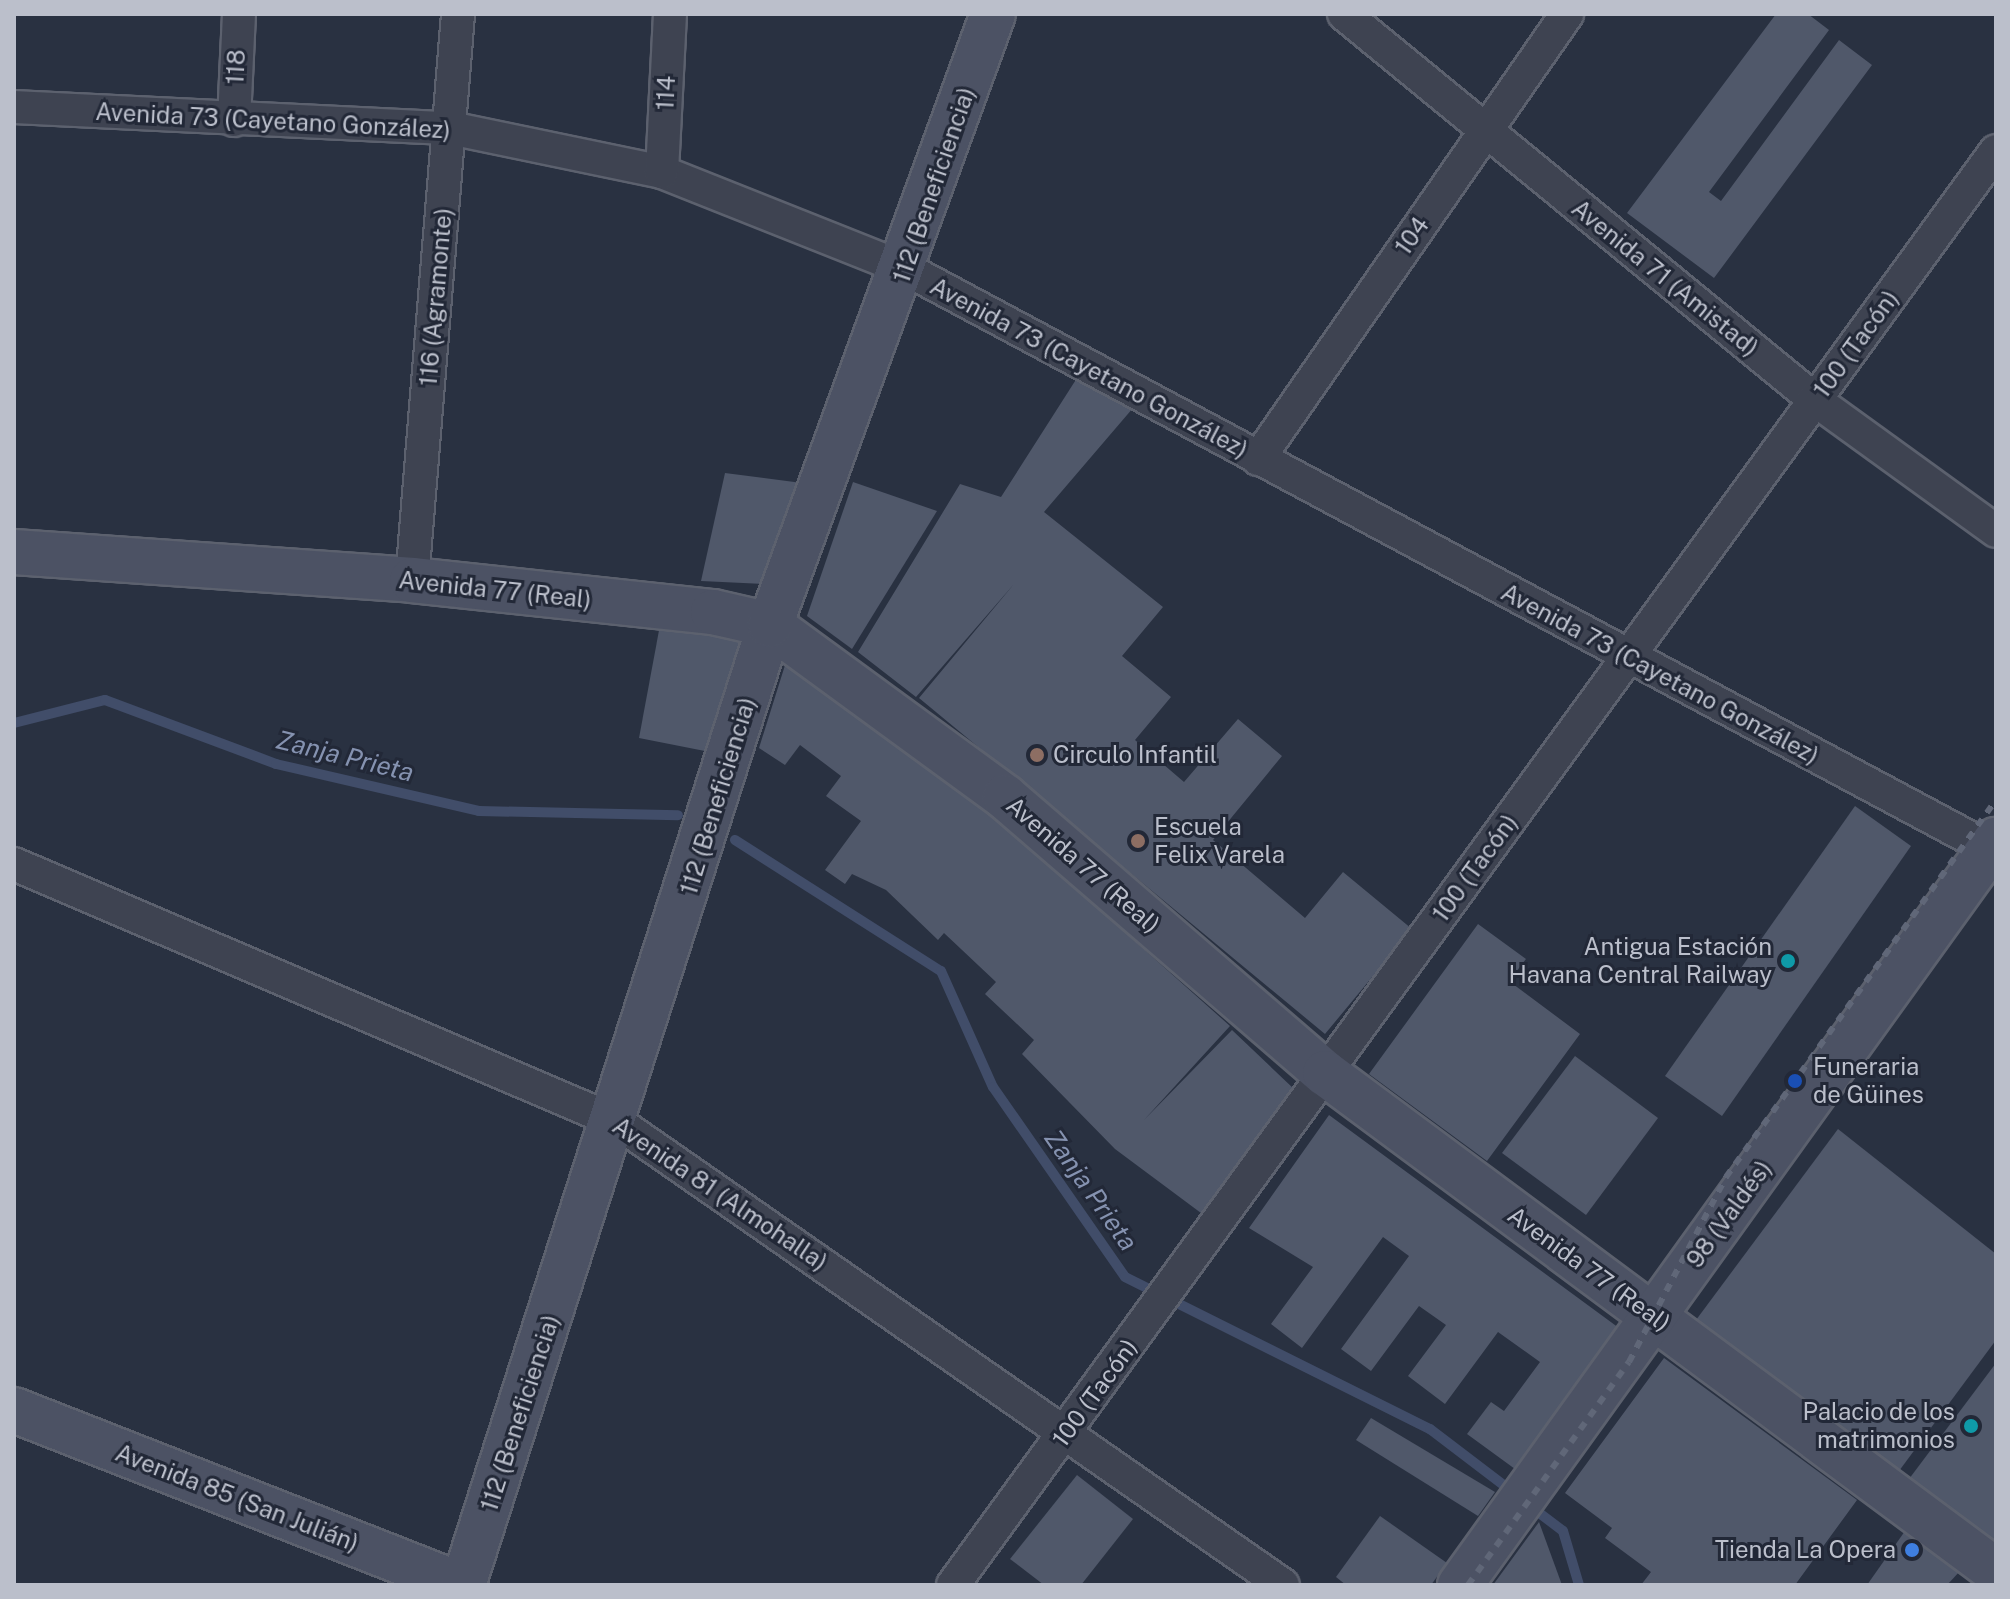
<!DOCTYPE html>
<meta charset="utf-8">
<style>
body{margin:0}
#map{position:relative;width:2010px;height:1599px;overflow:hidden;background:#293141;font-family:"Public Sans",sans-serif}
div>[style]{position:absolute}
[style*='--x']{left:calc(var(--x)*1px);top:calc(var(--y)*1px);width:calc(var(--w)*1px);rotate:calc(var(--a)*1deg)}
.stream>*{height:10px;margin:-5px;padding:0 5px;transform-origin:5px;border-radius:5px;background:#414d69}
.building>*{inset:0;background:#50586a}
.roads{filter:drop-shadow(2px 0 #5c616e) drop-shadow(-2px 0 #5c616e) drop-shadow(0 2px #5c616e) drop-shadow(0 -2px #5c616e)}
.street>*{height:32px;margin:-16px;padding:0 16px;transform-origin:16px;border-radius:16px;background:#3e4351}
.secondary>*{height:44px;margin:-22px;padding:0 22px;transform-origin:22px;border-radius:22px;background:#4c5264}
.rail>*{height:6px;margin-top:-3px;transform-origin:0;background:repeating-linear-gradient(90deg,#606778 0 8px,transparent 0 16px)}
.dots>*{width:22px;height:22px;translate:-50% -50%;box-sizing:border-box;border:4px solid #222837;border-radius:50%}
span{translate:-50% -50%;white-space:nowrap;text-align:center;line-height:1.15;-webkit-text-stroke:6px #222837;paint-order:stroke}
.street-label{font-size:24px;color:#bbbfcb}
.poi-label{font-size:24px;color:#bbbfcb}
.left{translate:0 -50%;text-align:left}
.right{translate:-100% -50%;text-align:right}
.water-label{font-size:26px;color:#8592b0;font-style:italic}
.frame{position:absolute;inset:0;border:16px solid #bbbfcb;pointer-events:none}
</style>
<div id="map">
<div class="stream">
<i style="--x:14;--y:723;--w:94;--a:-14.2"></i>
<i style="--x:105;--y:700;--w:183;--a:20.5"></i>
<i style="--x:276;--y:764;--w:208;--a:13"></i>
<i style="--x:479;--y:811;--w:199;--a:1.2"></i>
<i style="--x:735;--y:840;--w:244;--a:32.5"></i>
<i style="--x:941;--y:971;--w:127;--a:65.9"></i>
<i style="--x:993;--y:1087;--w:231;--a:55.2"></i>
<i style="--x:1125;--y:1277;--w:341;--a:26.5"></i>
<i style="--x:1430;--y:1429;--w:106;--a:37.3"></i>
<i style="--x:1530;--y:1506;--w:41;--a:37.1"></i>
<i style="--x:1563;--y:1531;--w:56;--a:73.5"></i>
</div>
<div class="building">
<i style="clip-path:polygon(1776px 14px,1808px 14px,1829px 30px,1709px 192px,1721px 201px,1839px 40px,1872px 65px,1714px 278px,1627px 213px)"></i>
<i style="clip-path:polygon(1077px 378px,1133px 408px,1044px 512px,1163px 607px,1122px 656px,1171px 697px,1135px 740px,1184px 782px,1238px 719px,1282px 756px,1213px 840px,1305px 918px,1343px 872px,1412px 929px,1325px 1034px,919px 698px,1014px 584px,916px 697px,858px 652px,960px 484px,1001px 497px)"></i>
<i style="clip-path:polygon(725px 473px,802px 483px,764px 584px,701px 581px)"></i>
<i style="clip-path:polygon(853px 482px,937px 511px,852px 649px,807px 616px)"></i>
<i style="clip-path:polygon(660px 625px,742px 642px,720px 754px,639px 738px)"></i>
<i style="clip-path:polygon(786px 662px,973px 797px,1230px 1026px,1144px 1120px,1232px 1030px,1294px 1089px,1201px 1213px,1115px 1149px,1022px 1054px,1034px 1040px,985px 994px,996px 982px,944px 933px,938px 940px,886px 890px,852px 874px,845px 884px,825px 870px,861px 821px,826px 796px,841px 776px,800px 745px,785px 765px,759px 748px)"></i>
<i style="clip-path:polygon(1855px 806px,1911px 846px,1722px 1116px,1665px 1076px)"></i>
<i style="clip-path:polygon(1478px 924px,1526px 959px,1509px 981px,1580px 1034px,1487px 1161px,1369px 1074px)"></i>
<i style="clip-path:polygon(1575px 1056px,1658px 1118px,1586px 1215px,1502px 1153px)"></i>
<i style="clip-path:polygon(1329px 1115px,1619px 1328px,1515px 1469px,1467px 1434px,1491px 1402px,1504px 1411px,1540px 1362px,1498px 1332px,1445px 1404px,1408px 1376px,1446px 1325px,1419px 1306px,1371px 1371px,1341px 1349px,1409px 1256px,1383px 1237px,1302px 1348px,1271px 1324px,1313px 1267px,1249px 1228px)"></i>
<i style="clip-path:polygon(1838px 1129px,1996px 1254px,1996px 1340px,1899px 1471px,1696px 1320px)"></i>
<i style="clip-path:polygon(1664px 1358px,1857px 1500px,1795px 1585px,1641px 1585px,1651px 1572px,1605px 1538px,1612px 1528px,1565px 1493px)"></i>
<i style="clip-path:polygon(1996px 1363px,1996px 1542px,1909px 1479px)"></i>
<i style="clip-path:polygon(1371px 1418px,1495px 1492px,1478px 1516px,1356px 1440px)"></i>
<i style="clip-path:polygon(1077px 1475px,1133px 1519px,1081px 1585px,1044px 1585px,1010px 1559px)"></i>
<i style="clip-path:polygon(1380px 1516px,1447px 1563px,1431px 1585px,1346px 1585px,1336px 1577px)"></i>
<i style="clip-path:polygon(1539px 1522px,1562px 1585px,1493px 1585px)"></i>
<i style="clip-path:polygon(1905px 1531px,1961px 1570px,1947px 1585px,1867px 1585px)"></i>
</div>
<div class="roads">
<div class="street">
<i style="--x:1344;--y:14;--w:609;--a:39.34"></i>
<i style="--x:1815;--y:400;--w:223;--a:35.9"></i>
<i style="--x:14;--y:107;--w:437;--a:2.8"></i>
<i style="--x:450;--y:128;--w:217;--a:11.7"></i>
<i style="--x:662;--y:172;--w:263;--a:21.7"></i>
<i style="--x:906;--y:269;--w:1236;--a:28.14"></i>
<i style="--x:234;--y:120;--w:106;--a:-87.3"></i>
<i style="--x:662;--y:172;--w:158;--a:-87.1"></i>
<i style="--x:1258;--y:459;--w:542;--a:-55.22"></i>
<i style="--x:412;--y:580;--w:568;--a:-85.35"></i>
<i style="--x:14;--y:864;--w:656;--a:23.16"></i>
<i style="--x:617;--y:1122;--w:811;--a:34.81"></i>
<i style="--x:953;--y:1585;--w:1773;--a:-53.97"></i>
</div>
<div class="secondary">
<i style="--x:14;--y:552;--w:399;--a:4"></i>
<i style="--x:412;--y:580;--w:303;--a:6.1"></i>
<i style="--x:713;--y:612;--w:58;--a:12.8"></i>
<i style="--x:770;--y:625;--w:291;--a:36.2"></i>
<i style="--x:1005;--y:797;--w:423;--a:40.8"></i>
<i style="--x:1325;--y:1073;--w:836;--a:36.58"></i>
<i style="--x:14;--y:1410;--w:479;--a:21.4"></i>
<i style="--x:463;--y:1585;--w:1008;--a:-72.27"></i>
<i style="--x:770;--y:625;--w:650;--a:-69.95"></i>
<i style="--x:1460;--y:1585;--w:918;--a:-54.27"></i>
</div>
</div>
<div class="rail">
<i style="--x:1468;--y:1585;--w:275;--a:-54.2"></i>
<i style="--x:1629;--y:1362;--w:209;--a:-62.3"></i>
<i style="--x:1726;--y:1177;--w:464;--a:-54.4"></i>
</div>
<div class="dots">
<i style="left:1037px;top:755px;background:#8d6e63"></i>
<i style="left:1138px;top:841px;background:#8d6e63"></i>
<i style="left:1788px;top:961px;background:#0f9aa8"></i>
<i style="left:1795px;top:1081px;background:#1a4fb4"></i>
<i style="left:1971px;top:1426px;background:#0f9aa8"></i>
<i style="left:1912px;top:1550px;background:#3f7fe0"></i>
</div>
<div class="street-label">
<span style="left:236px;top:67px;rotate:-87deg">118</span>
<span style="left:666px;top:93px;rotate:-87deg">114</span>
<span style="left:273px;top:121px;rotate:3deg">Avenida 73 (Cayetano González)</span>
<span style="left:934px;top:185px;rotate:-71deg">112 (Beneficiencia)</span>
<span style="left:1412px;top:236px;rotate:-55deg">104</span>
<span style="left:1665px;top:278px;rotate:39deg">Avenida 71 (Amistad)</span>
<span style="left:436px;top:297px;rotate:-85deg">116 (Agramonte)</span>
<span style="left:1856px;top:344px;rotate:-54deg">100 (Tacón)</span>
<span style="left:1089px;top:368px;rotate:28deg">Avenida 73 (Cayetano González)</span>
<span style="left:495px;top:590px;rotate:6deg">Avenida 77 (Real)</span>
<span style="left:1660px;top:674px;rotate:28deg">Avenida 73 (Cayetano González)</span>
<span style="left:718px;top:796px;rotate:-73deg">112 (Beneficiencia)</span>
<span style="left:1083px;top:865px;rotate:41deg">Avenida 77 (Real)</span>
<span style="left:1475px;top:868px;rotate:-54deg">100 (Tacón)</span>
<span style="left:720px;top:1194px;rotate:34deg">Avenida 81 (Almohalla)</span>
<span style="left:1729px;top:1214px;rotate:-54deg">98 (Valdés)</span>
<span style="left:1589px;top:1269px;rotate:36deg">Avenida 77 (Real)</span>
<span style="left:1095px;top:1393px;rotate:-54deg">100 (Tacón)</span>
<span style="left:520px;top:1413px;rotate:-72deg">112 (Beneficiencia)</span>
<span style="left:237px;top:1498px;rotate:21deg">Avenida 85 (San Julián)</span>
</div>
<div class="poi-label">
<span class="left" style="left:1053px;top:755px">Circulo Infantil</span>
<span class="left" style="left:1154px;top:841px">Escuela<br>Felix Varela</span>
<span class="right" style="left:1772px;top:961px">Antigua Estación<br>Havana Central Railway</span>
<span class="left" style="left:1813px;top:1081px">Funeraria<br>de Güines</span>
<span class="right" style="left:1955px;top:1426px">Palacio de los<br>matrimonios</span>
<span class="right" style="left:1896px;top:1550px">Tienda La Opera</span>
</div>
<div class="water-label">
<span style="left:345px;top:756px;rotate:14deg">Zanja Prieta</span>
<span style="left:1091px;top:1190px;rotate:55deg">Zanja Prieta</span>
</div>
<div class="frame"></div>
</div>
